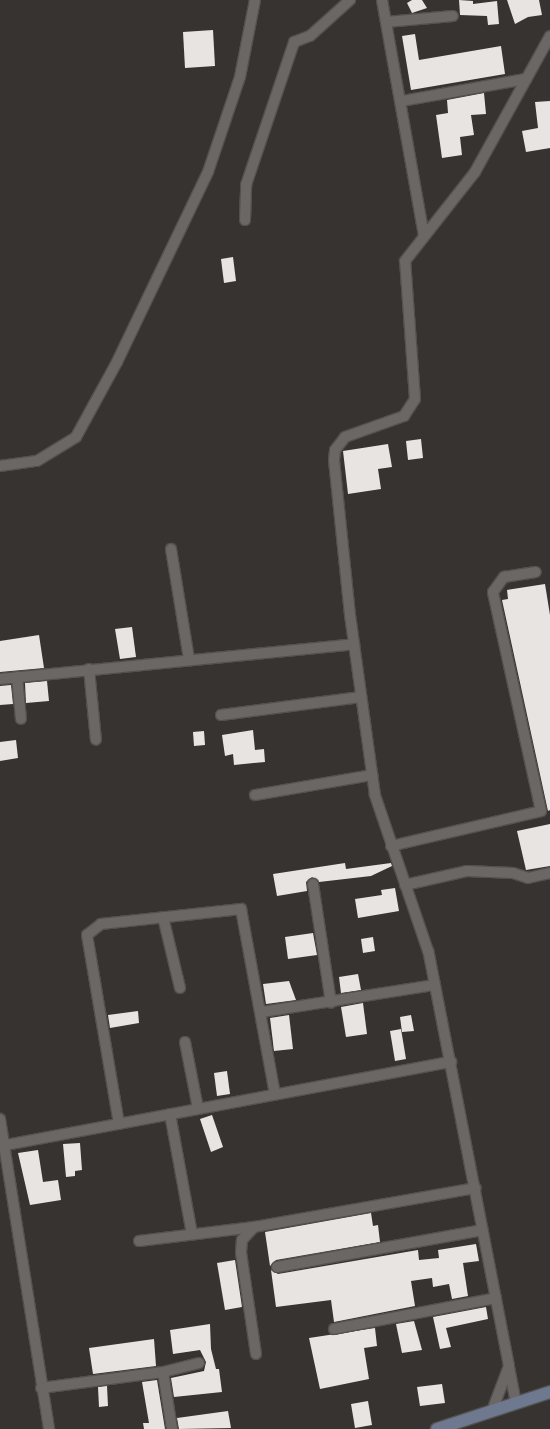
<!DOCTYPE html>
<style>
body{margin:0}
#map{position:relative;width:550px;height:1429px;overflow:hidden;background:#363330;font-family:Roboto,sans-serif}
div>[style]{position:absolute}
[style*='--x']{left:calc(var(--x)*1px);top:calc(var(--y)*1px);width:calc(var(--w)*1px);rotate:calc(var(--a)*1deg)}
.building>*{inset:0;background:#e8e4e1}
.roads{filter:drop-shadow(1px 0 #53514e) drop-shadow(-1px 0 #53514e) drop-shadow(0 1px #53514e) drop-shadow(0 -1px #53514e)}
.street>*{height:10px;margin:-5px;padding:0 5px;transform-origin:5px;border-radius:5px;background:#6a6764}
.secondary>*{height:12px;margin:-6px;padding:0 6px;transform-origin:6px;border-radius:6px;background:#6e7990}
span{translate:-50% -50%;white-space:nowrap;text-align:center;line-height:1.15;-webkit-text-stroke:5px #1c1b1a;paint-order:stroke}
</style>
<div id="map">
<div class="building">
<i style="clip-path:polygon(412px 0,422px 0,427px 8px,412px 13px,407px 3px)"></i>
<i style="clip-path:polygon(459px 0,473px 1px,473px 4px,497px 1px,499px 24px,488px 25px,487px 16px,460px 15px)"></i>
<i style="clip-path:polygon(507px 0,539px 0,542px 15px,528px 17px,515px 24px)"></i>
<i style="clip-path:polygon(213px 30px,215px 66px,185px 68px,183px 32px)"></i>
<i style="clip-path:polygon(415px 34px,419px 60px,501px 46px,505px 74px,411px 90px,402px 36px)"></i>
<i style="clip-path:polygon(484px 93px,486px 114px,471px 115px,474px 135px,460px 137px,462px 155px,442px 158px,436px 115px,448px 113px,447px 100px)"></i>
<i style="clip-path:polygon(550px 101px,550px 148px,526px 152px,522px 131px,538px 128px,535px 102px)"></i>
<i style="clip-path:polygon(233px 257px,236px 281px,224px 283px,221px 259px)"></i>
<i style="clip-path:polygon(421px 439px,423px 458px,408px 460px,406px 441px)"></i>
<i style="clip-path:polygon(388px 444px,392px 467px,378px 469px,381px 489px,348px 494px,343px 451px)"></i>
<i style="clip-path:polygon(545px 584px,550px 615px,550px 810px,548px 811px,502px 600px,508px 599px,507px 590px)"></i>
<i style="clip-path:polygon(132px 627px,136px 657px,120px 659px,115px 629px)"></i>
<i style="clip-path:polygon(39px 635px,44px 668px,0 672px,0 641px)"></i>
<i style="clip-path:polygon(47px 681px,49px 701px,26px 703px,25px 683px)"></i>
<i style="clip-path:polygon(11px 685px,13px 704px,0 705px,0 686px)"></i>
<i style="clip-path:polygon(253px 730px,255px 750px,264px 749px,265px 762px,234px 765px,233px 754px,225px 756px,222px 735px)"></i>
<i style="clip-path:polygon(204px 731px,205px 745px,194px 746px,193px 732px)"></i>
<i style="clip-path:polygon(16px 740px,18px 758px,0 761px,0 742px)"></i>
<i style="clip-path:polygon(550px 824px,550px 866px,526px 870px,517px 831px)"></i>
<i style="clip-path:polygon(345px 863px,346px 869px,391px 863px,392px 866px,371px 876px,319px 882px,312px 877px,306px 882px,307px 891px,277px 896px,273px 874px)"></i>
<i style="clip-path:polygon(395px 888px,399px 911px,358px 918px,355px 899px,382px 895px,381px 890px)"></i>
<i style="clip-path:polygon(313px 933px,317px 955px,288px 959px,285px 937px)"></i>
<i style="clip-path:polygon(373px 937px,375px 951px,363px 953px,361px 939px)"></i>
<i style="clip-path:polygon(358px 974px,361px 990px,341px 993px,339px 977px)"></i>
<i style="clip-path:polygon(289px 981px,296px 1000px,266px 1004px,263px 984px)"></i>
<i style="clip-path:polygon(363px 1003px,367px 1034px,346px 1037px,341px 1007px)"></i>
<i style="clip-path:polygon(138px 1011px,139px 1023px,110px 1028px,108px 1015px)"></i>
<i style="clip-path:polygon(289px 1015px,293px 1049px,274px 1051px,270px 1018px)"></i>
<i style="clip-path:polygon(411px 1015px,414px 1031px,402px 1032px,400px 1017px)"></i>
<i style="clip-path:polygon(401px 1029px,406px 1059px,395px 1061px,390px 1031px)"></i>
<i style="clip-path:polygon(227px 1071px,230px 1094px,217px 1096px,214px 1073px)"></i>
<i style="clip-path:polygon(212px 1115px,223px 1147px,211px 1152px,200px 1119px)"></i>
<i style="clip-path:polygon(80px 1143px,82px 1170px,75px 1171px,75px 1176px,66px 1177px,63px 1144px)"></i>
<i style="clip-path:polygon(38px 1150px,43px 1182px,58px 1180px,61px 1200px,30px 1205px,18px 1153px)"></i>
<i style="clip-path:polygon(371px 1213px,373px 1226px,378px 1225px,380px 1242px,276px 1260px,270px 1266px,265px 1232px)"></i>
<i style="clip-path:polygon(476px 1244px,479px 1261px,463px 1263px,468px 1296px,452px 1299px,449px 1284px,433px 1287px,432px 1278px,411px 1281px,415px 1306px,334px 1322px,331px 1300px,276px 1307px,271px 1270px,278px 1274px,418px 1250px,419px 1260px,439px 1258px,438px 1250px)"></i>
<i style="clip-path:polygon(235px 1260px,242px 1307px,225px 1310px,217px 1263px)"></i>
<i style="clip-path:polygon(486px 1307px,488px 1319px,446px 1328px,451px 1347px,440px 1349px,433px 1317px)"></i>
<i style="clip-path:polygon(414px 1321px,422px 1350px,402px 1353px,396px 1324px)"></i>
<i style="clip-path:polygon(210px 1324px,211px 1349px,216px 1369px,219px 1369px,222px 1392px,174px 1397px,171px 1378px,204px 1371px,206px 1362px,200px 1350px,173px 1354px,170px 1330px)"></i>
<i style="clip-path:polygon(375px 1328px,377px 1346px,364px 1348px,369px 1379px,320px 1389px,309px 1338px)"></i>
<i style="clip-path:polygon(154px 1339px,156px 1366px,93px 1374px,89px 1348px)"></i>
<i style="clip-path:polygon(157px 1380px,165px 1429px,144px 1429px,143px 1423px,149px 1423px,142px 1382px)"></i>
<i style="clip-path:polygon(442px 1384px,445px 1403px,420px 1406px,417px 1387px)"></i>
<i style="clip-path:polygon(107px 1386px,108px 1406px,99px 1407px,98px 1387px)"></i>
<i style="clip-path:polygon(368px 1401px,372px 1425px,355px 1428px,351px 1404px)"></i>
<i style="clip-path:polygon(228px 1411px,231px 1428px,179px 1429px,177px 1418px)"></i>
</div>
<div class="roads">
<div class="street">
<i style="--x:382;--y:0;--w:239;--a:79.9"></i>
<i style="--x:386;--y:22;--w:67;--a:-5.1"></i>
<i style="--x:402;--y:101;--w:126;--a:-10.1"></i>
<i style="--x:245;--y:220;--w:35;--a:-88"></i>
<i style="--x:246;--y:185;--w:151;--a:-71.4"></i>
<i style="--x:294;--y:42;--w:17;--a:-21"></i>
<i style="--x:310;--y:36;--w:54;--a:-42"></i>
<i style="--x:0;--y:466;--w:37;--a:-8"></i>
<i style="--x:37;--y:461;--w:46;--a:-31.6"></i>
<i style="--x:76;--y:437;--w:85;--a:-61.3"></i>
<i style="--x:117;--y:362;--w:211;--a:-64.4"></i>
<i style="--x:208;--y:172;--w:100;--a:-71.4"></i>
<i style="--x:240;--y:77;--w:78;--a:-79"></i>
<i style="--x:171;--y:549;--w:111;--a:80.7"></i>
<i style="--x:89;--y:669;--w:71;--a:84.4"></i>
<i style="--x:17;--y:677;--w:42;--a:84.6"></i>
<i style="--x:0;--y:679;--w:356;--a:-5.6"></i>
<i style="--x:221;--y:715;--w:141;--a:-7.3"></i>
<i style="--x:255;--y:795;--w:119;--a:-9.7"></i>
<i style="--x:391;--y:846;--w:154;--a:-13.1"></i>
<i style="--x:541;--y:811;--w:224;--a:-102.4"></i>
<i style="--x:493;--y:592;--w:19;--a:-54"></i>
<i style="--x:504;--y:577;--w:32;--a:-9"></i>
<i style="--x:313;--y:884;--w:120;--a:81.4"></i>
<i style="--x:405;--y:885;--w:64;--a:-12.7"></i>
<i style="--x:467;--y:871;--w:46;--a:2.5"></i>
<i style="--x:513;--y:873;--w:16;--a:18"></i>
<i style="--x:528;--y:878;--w:23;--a:-13"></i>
<i style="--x:163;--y:917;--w:73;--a:76.5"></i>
<i style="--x:262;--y:1012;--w:175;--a:-8.9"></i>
<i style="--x:185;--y:1042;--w:67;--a:78.9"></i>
<i style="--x:170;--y:1114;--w:122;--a:79.6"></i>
<i style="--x:0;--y:1119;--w:314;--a:81"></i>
<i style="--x:119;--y:1124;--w:192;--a:-99.6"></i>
<i style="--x:87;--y:935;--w:18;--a:-38"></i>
<i style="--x:101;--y:924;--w:141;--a:-6.1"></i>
<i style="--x:241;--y:909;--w:188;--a:79.6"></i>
<i style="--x:6;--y:1145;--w:453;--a:-10.6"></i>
<i style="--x:139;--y:1241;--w:116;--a:-6.9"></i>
<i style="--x:277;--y:1267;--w:209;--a:-10.2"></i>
<i style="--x:334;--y:1329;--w:165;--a:-10.8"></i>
<i style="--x:256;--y:1354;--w:102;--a:-98.4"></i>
<i style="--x:241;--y:1253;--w:13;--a:-86"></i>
<i style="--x:242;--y:1240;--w:18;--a:-47"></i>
<i style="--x:254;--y:1227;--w:225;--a:-10"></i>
<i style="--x:509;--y:1367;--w:37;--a:79"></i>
<i style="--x:163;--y:1372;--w:37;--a:-14"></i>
<i style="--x:41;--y:1388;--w:123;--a:-7.5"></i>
<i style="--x:163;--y:1372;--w:58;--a:81"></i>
<i style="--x:492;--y:1411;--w:48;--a:-69.3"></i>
<i style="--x:509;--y:1366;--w:423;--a:-101"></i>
<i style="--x:428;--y:951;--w:165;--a:-108.8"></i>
<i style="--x:375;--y:795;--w:182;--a:-97.9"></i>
<i style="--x:350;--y:615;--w:156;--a:-95.9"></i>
<i style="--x:334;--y:460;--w:10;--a:-84"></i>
<i style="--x:335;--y:450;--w:16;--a:-52"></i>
<i style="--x:345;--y:437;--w:63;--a:-19.6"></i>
<i style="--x:404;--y:416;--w:20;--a:-57"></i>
<i style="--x:415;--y:399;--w:138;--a:-94.1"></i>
<i style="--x:405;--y:261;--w:113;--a:-51.8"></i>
<i style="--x:475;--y:172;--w:155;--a:-61.1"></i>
</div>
<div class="secondary">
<i style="--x:437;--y:1429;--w:119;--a:-18.1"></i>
</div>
</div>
</div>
